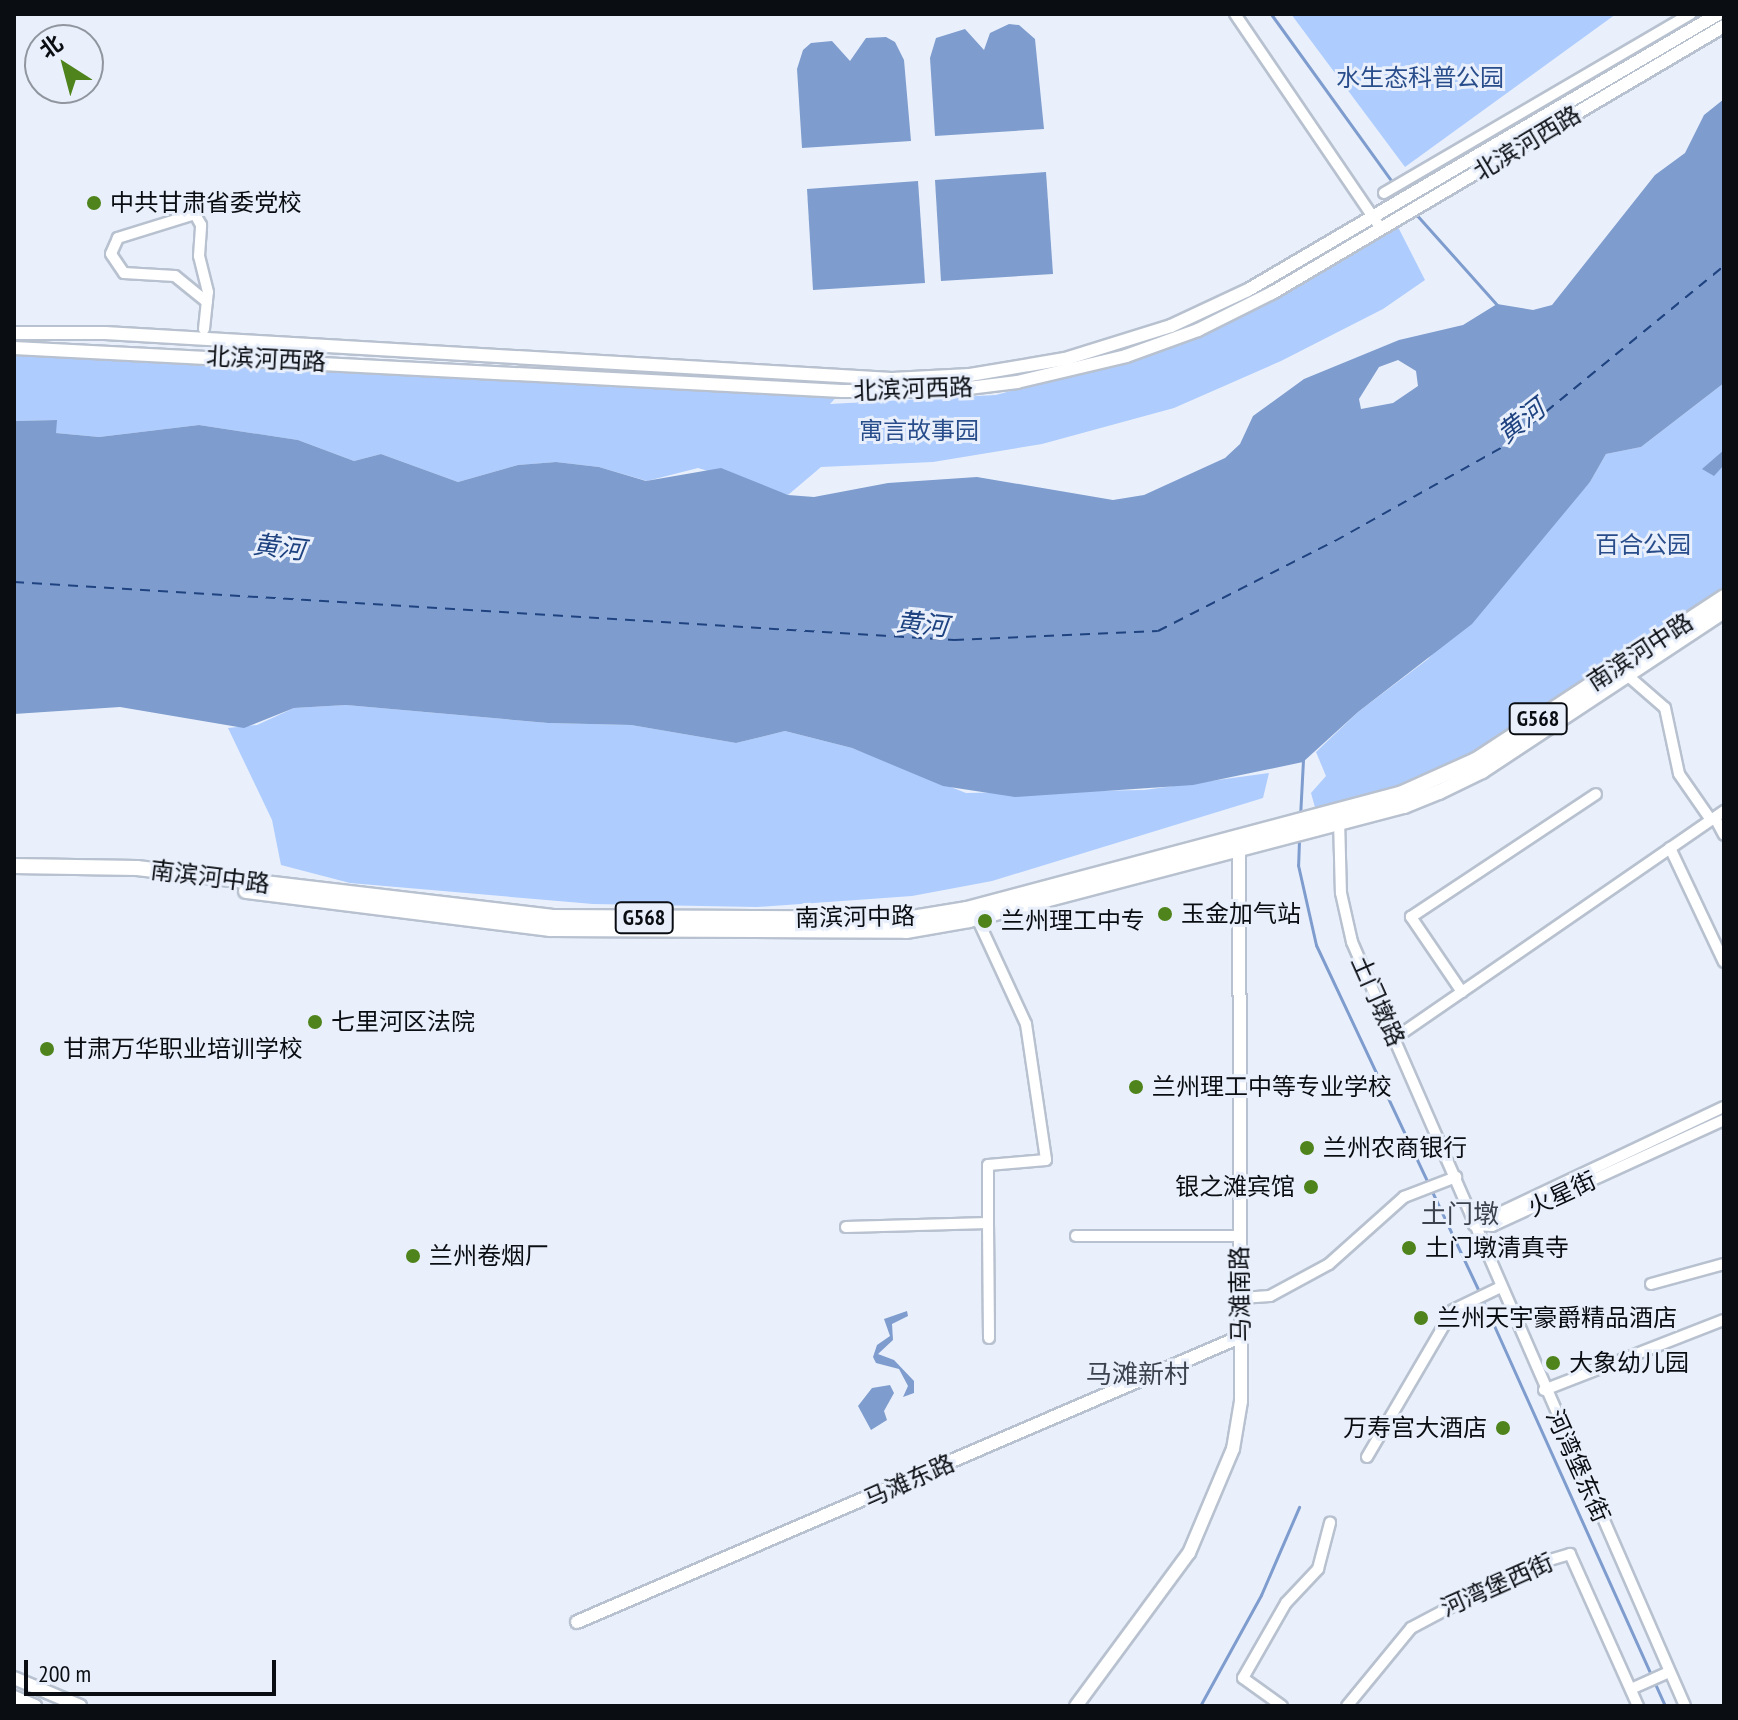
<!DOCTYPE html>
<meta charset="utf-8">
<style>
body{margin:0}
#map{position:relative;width:1738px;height:1720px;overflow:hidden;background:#e9f0fc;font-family:"PT Sans Narrow","Noto Sans SC",sans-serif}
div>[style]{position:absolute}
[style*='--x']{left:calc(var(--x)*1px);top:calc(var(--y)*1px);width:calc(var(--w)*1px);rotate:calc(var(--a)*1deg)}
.green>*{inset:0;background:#aeccfe}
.water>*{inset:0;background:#7e9ccd}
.stream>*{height:3px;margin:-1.5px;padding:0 1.5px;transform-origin:1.5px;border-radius:1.5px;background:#7e9ccd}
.ferry>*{height:2px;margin-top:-1px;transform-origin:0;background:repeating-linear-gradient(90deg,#1f4380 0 10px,transparent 0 18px)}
.roads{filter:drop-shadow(2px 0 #b8c1cf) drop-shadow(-2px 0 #b8c1cf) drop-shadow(0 2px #b8c1cf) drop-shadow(0 -2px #b8c1cf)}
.minor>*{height:10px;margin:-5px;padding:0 5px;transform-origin:5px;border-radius:5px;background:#fff}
.major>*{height:12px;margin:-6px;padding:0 6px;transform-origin:6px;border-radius:6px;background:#fff}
.highway>*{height:14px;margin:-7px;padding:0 7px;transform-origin:7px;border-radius:7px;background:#fff}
.dots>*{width:22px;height:22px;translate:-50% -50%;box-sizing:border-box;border:4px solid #e9f0fc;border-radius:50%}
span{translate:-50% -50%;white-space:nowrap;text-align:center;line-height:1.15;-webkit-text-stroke:6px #e9f0fc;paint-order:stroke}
.shield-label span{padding:2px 6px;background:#e9f0fc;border:2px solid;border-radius:6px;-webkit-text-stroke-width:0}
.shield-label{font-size:22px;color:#0a0d12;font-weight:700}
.park-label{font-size:24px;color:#294d8b}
.street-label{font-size:24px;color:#0a0d12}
.poi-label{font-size:24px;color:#0a0d12}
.left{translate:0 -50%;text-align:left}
.right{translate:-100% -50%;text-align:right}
.water-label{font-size:26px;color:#1f4380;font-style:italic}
.neighbourhood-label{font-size:26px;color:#3c434f}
.frame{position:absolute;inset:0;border:16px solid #0a0d12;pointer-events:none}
.north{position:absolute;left:24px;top:24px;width:80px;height:80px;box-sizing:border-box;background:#e9f0fc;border:2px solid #90959e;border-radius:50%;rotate:324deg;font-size:22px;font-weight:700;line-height:32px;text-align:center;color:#0a0d12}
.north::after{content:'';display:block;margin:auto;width:28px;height:36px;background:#4e841b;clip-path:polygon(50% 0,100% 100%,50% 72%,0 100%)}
.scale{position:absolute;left:24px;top:1660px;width:252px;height:36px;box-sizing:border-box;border:4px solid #0a0d12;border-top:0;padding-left:10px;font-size:24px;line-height:28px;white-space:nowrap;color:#0a0d12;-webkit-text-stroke:6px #e9f0fc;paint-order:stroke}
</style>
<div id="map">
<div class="green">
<i style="clip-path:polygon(1291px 14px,1616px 14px,1405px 167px)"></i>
<i style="clip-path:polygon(1398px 227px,1425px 280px,1383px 309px,1281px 361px,1174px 408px,1042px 444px,933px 462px,821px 467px,788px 495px,698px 468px,647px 481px,599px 467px,556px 462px,518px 465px,458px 482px,381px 454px,354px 461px,298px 440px,199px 425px,99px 437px,56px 433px,56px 420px,14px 421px,14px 348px,842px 391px,830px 404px,996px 395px,1180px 345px)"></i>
<i style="clip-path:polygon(1724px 383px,1724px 589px,1459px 763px,1389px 792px,1316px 811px,1311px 793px,1326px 776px,1316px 752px,1358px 712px,1428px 659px,1590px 482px,1606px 454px,1641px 447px)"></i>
<i style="clip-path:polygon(346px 705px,548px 723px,631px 725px,736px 743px,785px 731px,852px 748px,966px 793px,1144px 790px,1269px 773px,1263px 798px,992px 881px,912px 896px,757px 907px,593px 904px,350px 883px,281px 865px,272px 820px,228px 728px,257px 725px,294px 708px)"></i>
</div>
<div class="water">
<i style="clip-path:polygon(1009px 24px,1019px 25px,1035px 39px,1044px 129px,935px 136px,930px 58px,936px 38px,965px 29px,984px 50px,990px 33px)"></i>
<i style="clip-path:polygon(886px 37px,895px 42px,904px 60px,911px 141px,802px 148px,797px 69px,803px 50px,811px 43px,832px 41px,850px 61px,866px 38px)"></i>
<i style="clip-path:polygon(evenodd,1724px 99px,1724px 383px,1641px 447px,1606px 454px,1590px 482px,1472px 624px,1358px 712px,1303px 762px,1193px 785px,1015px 797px,943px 786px,852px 748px,785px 731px,736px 743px,631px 725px,548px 723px,346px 705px,294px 708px,244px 728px,120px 707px,14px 714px,14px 421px,57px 420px,56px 433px,99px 437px,199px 425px,298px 440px,354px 461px,381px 454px,458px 482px,518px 465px,556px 462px,599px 467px,646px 481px,721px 468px,788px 495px,814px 497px,888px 483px,977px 477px,1113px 500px,1144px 495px,1225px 458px,1240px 444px,1253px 416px,1304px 379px,1399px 340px,1463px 325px,1497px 304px,1533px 310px,1552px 305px,1655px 175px,1685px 153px,1704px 115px,1724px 99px,1398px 360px,1416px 371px,1418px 386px,1393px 403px,1361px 409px,1359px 399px,1379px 367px,1398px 360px)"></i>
<i style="clip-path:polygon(1046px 172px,1053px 274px,941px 281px,935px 180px)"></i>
<i style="clip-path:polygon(918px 181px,925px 283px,813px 290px,807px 189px)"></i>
<i style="clip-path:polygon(1724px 450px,1724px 465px,1714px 476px,1702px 469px)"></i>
<i style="clip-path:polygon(907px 1311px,908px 1316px,892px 1324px,893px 1340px,878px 1354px,894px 1360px,914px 1381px,914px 1393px,903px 1397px,908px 1386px,899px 1369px,876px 1363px,873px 1357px,877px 1345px,890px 1336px,884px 1319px)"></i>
<i style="clip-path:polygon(890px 1385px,894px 1393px,884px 1411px,887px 1420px,871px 1430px,858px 1406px,872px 1388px)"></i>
</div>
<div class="stream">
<i style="--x:1271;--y:14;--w:208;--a:54.2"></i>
<i style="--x:1414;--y:212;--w:127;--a:48.2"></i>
<i style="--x:1300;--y:817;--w:57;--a:-87"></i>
<i style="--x:1299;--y:840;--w:25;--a:92"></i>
<i style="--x:1298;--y:865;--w:82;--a:77.3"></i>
<i style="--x:1316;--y:945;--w:386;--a:64.8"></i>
<i style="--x:1483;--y:1301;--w:444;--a:65.8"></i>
<i style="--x:1200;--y:1706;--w:127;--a:-61.2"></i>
<i style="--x:1261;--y:1595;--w:96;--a:-66.6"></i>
</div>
<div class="ferry">
<i style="--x:14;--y:582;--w:942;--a:3.53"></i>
<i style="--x:954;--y:640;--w:204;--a:-2.5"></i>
<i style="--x:1158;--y:631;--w:199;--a:-27"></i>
<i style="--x:1335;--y:541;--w:194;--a:-29.3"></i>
<i style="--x:1504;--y:446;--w:284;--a:-39.3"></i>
</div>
<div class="roads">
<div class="minor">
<i style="--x:1235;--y:14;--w:260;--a:55.8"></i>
<i style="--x:1384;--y:193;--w:355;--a:-30.3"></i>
<i style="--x:204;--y:329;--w:37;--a:-84"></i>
<i style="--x:208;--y:292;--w:37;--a:-104"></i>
<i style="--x:199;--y:256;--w:31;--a:-86"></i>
<i style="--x:201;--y:225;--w:13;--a:-119"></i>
<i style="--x:195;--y:214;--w:81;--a:162.7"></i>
<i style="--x:118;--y:238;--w:17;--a:114"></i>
<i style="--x:111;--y:254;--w:23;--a:56"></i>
<i style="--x:124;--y:273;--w:51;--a:3.4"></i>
<i style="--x:175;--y:276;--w:41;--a:39.1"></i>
<i style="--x:1627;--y:675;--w:50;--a:41"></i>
<i style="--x:1665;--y:708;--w:67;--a:78"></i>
<i style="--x:1679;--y:774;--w:56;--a:55.2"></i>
<i style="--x:1715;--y:818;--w:19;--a:62"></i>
<i style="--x:1339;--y:819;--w:74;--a:88.5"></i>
<i style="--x:1341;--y:893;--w:50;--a:77.3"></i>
<i style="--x:1352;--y:942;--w:833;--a:66.45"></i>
<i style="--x:1670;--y:848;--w:126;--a:64.7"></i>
<i style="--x:977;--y:918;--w:117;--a:65.2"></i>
<i style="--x:1026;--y:1024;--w:137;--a:81.6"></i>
<i style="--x:1046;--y:1160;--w:58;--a:175.1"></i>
<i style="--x:988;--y:1165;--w:58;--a:90"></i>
<i style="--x:1462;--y:992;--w:91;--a:-124.2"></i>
<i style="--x:1411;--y:917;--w:222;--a:-33.6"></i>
<i style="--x:1395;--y:1038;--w:400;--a:-34.6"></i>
<i style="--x:1474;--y:1225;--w:276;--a:-25.3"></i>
<i style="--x:1474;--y:1225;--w:18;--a:3"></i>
<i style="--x:1492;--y:1226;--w:255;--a:-24.6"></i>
<i style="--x:846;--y:1227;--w:142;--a:-1.6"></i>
<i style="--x:988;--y:1223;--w:115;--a:89.5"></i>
<i style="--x:1076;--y:1236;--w:163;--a:0"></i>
<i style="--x:1651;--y:1284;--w:76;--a:-15.3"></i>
<i style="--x:1241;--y:1298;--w:29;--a:-4"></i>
<i style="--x:1270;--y:1296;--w:67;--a:-28.5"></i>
<i style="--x:1329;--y:1264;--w:101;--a:-41.8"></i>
<i style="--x:1404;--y:1197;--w:56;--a:-21"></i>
<i style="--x:1544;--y:1390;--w:193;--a:-21.3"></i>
<i style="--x:1367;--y:1457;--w:170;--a:-59.7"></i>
<i style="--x:1453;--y:1310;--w:53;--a:-25.6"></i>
<i style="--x:1631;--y:1689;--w:42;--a:-24.1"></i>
<i style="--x:1282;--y:1706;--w:48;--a:-144.3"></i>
<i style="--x:1243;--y:1678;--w:86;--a:-60.2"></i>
<i style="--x:1286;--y:1603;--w:47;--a:-46.7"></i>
<i style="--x:1318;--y:1569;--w:48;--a:-75.4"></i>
<i style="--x:1347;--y:1706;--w:101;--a:-50.6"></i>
<i style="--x:1411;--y:1628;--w:130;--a:-27.9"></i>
<i style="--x:1526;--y:1567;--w:46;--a:-16.5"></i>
<i style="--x:1570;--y:1554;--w:167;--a:65.9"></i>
</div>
<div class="major">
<i style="--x:14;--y:333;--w:91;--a:0"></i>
<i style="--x:105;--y:333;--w:788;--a:3.35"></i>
<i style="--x:892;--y:379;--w:78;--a:-2.9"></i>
<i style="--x:970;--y:375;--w:96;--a:-9.6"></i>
<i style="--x:1065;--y:359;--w:111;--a:-17.3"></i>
<i style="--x:1171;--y:326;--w:85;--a:-25.1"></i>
<i style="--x:1248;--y:290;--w:545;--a:-30.42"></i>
<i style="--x:14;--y:348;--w:829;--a:2.97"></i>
<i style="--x:842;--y:391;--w:102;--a:0"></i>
<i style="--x:944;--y:391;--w:74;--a:-7"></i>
<i style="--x:1017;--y:382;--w:112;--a:-13.4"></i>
<i style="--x:1126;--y:356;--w:77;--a:-19.9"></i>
<i style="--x:1198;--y:330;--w:83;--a:-26.6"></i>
<i style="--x:1272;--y:293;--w:525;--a:-30.57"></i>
<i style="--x:577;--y:1622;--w:722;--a:-23.26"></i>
<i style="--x:14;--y:1678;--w:72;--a:23"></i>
<i style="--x:14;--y:1697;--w:23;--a:23"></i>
<i style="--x:1076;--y:1706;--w:190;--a:-53.6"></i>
<i style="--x:1189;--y:1553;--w:113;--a:-67.1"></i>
<i style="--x:1233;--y:1449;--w:49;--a:-80.5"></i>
<i style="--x:1241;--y:1401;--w:558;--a:-90.21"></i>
</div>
<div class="highway">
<i style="--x:14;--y:866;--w:123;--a:0.9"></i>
<i style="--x:137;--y:868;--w:417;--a:6.7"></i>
<i style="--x:551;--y:917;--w:355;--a:0.3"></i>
<i style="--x:906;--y:919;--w:62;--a:-9.3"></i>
<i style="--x:967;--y:909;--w:448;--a:-14.9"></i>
<i style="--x:1400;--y:794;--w:83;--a:-24.1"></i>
<i style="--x:1476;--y:760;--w:297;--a:-33.3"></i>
<i style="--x:246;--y:891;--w:306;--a:7.1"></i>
<i style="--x:550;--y:929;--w:356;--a:0.3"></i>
<i style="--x:906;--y:931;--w:64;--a:-9.9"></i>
<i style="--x:969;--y:920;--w:450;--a:-14.7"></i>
<i style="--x:1404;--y:806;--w:38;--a:-22"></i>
<i style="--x:1439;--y:792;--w:48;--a:-26"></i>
<i style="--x:1482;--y:771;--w:290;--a:-33.5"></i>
</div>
</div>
<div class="dots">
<i style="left:94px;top:203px;background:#4e841b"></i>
<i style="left:1165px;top:914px;background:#4e841b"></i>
<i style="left:985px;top:921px;background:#4e841b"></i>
<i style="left:315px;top:1022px;background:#4e841b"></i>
<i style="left:47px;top:1049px;background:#4e841b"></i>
<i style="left:1136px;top:1087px;background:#4e841b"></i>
<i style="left:1307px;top:1148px;background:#4e841b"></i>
<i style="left:1311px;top:1187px;background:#4e841b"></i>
<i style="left:1409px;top:1248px;background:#4e841b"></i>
<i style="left:413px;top:1256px;background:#4e841b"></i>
<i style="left:1421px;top:1318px;background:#4e841b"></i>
<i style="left:1553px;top:1363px;background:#4e841b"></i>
<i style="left:1503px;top:1428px;background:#4e841b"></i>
</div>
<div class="shield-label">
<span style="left:1538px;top:719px">G568</span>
<span style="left:644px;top:918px">G568</span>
</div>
<div class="park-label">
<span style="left:1420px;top:78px">水生态科普公园</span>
<span style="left:919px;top:431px">寓言故事园</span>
<span style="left:1643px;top:545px">百合公园</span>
</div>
<div class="street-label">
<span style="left:1527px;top:143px;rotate:-31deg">北滨河西路</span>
<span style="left:266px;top:359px;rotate:3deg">北滨河西路</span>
<span style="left:913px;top:389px;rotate:-2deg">北滨河西路</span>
<span style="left:1640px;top:652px;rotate:-33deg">南滨河中路</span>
<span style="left:210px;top:877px;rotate:7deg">南滨河中路</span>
<span style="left:855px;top:917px;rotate:-1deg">南滨河中路</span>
<span style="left:1378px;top:1001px;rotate:66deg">土门墩路</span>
<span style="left:1562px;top:1194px;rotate:-25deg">火星街</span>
<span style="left:1240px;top:1294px;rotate:-91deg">马滩南路</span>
<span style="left:1578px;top:1466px;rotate:66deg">河湾堡东街</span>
<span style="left:909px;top:1481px;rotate:-24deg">马滩东路</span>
<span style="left:1497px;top:1585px;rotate:-24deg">河湾堡西街</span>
</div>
<div class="poi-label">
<span class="left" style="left:110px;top:203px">中共甘肃省委党校</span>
<span class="left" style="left:1181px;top:914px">玉金加气站</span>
<span class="left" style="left:1001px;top:921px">兰州理工中专</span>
<span class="left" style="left:331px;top:1022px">七里河区法院</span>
<span class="left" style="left:63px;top:1049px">甘肃万华职业培训学校</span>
<span class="left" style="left:1152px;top:1087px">兰州理工中等专业学校</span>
<span class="left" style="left:1323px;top:1148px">兰州农商银行</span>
<span class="right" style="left:1295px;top:1187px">银之滩宾馆</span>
<span class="left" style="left:1425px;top:1248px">土门墩清真寺</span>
<span class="left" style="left:429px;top:1256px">兰州卷烟厂</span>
<span class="left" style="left:1437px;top:1318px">兰州天宇豪爵精品酒店</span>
<span class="left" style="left:1569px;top:1363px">大象幼儿园</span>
<span class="right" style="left:1487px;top:1428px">万寿宫大酒店</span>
</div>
<div class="water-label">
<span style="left:1521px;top:421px;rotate:-38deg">黄河</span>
<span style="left:279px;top:547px;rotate:7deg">黄河</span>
<span style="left:922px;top:624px;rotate:6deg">黄河</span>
</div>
<div class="neighbourhood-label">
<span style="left:1460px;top:1214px">土门墩</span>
<span style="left:1138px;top:1374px">马滩新村</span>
</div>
<div class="frame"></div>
<div class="north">北</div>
<div class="scale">200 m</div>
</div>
